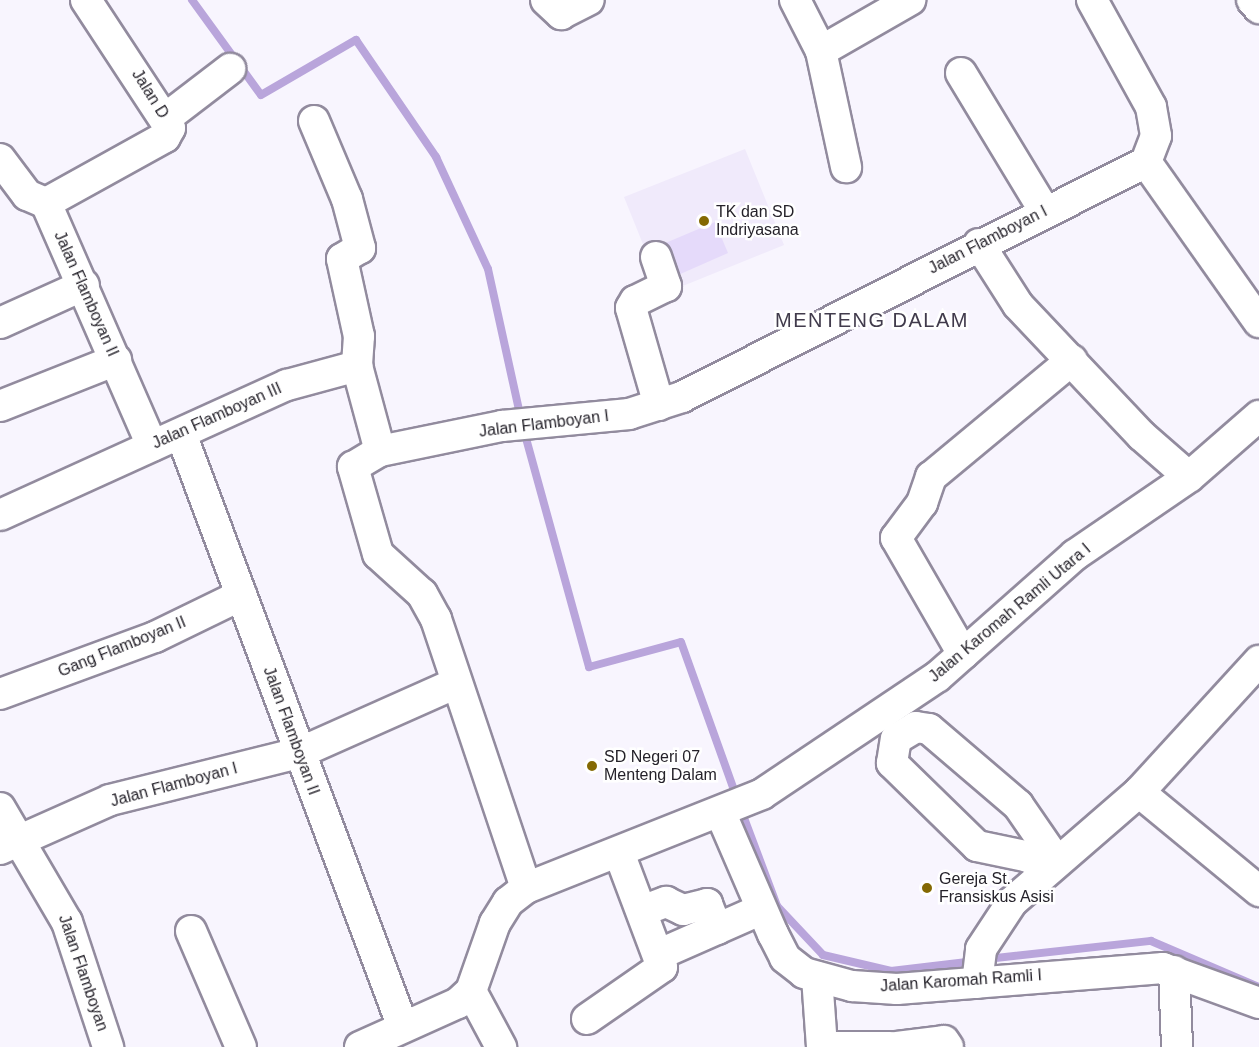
<!DOCTYPE html>
<style>
body{margin:0}
#map{position:relative;width:1259px;height:1047px;overflow:hidden;background:#f8f5fe;font-family:Arial,sans-serif}
div>[style]{position:absolute}
[style*='--x']{left:calc(var(--x)*1px);top:calc(var(--y)*1px);width:calc(var(--w)*1px);rotate:calc(var(--a)*1deg)}
.built>*{inset:0;background:#f0eafb}
.green>*{inset:0;background:#e5dafa}
.stream>*{height:8px;margin:-4px;padding:0 4px;transform-origin:4px;border-radius:4px;background:#b9a5db}
.roads{filter:drop-shadow(2px 0 #928b9e) drop-shadow(-2px 0 #928b9e) drop-shadow(0 2px #928b9e) drop-shadow(0 -2px #928b9e)}
.minor>*{height:30px;margin:-15px;padding:0 15px;transform-origin:15px;border-radius:15px;background:#fff}
.dots>*{width:16px;height:16px;translate:-50% -50%;box-sizing:border-box;border:3px solid #fff;border-radius:50%}
span{translate:-50% -50%;white-space:nowrap;text-align:center;line-height:1.15;-webkit-text-stroke:5px #fff;paint-order:stroke}
.street-label{font-size:16px;color:#25222a}
.poi-label{font-size:16px;color:#25222a}
.left{translate:0 -50%;text-align:left}
.quarter-label{font-size:20px;color:#413b4c;letter-spacing:1.5px}
</style>
<div id="map">
<div class="built">
<i style="clip-path:polygon(745px 149px,784px 245px,663px 294px,624px 197px)"></i>
</div>
<div class="green">
<i style="clip-path:polygon(715px 222px,728px 253px,669px 279px,656px 247px)"></i>
</div>
<div class="stream">
<i style="--x:192;--y:0;--w:117;--a:54"></i>
<i style="--x:261;--y:95;--w:110;--a:-30.1"></i>
<i style="--x:356;--y:40;--w:142;--a:55.6"></i>
<i style="--x:436;--y:157;--w:123;--a:65.1"></i>
<i style="--x:488;--y:269;--w:154;--a:77.6"></i>
<i style="--x:524;--y:431;--w:245;--a:74.6"></i>
<i style="--x:589;--y:667;--w:95;--a:-15.2"></i>
<i style="--x:681;--y:642;--w:166;--a:70.3"></i>
<i style="--x:741;--y:810;--w:103;--a:69.4"></i>
<i style="--x:777;--y:906;--w:67;--a:46.8"></i>
<i style="--x:823;--y:955;--w:70;--a:13.2"></i>
<i style="--x:891;--y:971;--w:85;--a:-6.8"></i>
<i style="--x:987;--y:959;--w:165;--a:-6.3"></i>
<i style="--x:1151;--y:941;--w:117;--a:23.1"></i>
</div>
<div class="roads">
<div class="minor">
<i style="--x:546;--y:0;--w:21;--a:43"></i>
<i style="--x:561;--y:14;--w:31;--a:-27"></i>
<i style="--x:795;--y:0;--w:57;--a:63"></i>
<i style="--x:821;--y:51;--w:119;--a:77.8"></i>
<i style="--x:1092;--y:0;--w:122;--a:61.1"></i>
<i style="--x:1151;--y:107;--w:29;--a:80"></i>
<i style="--x:1156;--y:136;--w:28;--a:111"></i>
<i style="--x:1252;--y:0;--w:11;--a:49"></i>
<i style="--x:821;--y:51;--w:103;--a:-29.8"></i>
<i style="--x:961;--y:73;--w:160;--a:58.8"></i>
<i style="--x:166;--y:118;--w:81;--a:-37.4"></i>
<i style="--x:314;--y:121;--w:85;--a:67.1"></i>
<i style="--x:347;--y:199;--w:51;--a:75.1"></i>
<i style="--x:360;--y:248;--w:21;--a:149"></i>
<i style="--x:342;--y:259;--w:79;--a:77.6"></i>
<i style="--x:359;--y:336;--w:30;--a:94"></i>
<i style="--x:357;--y:366;--w:88;--a:74.9"></i>
<i style="--x:0;--y:159;--w:45;--a:53.1"></i>
<i style="--x:27;--y:195;--w:21;--a:23"></i>
<i style="--x:46;--y:203;--w:265;--a:66.4"></i>
<i style="--x:1146;--y:162;--w:196;--a:54.8"></i>
<i style="--x:46;--y:203;--w:136;--a:-29"></i>
<i style="--x:165;--y:137;--w:10;--a:-61"></i>
<i style="--x:170;--y:128;--w:153;--a:-123.3"></i>
<i style="--x:979;--y:244;--w:72;--a:57.4"></i>
<i style="--x:1018;--y:305;--w:180;--a:46.6"></i>
<i style="--x:1142;--y:436;--w:62;--a:41.1"></i>
<i style="--x:656;--y:257;--w:31;--a:71"></i>
<i style="--x:666;--y:286;--w:34;--a:154"></i>
<i style="--x:635;--y:301;--w:8;--a:120"></i>
<i style="--x:631;--y:308;--w:101;--a:73.9"></i>
<i style="--x:0;--y:323;--w:92;--a:-24.3"></i>
<i style="--x:0;--y:406;--w:125;--a:-21.6"></i>
<i style="--x:181;--y:434;--w:633;--a:69.48"></i>
<i style="--x:0;--y:515;--w:315;--a:-24.4"></i>
<i style="--x:287;--y:385;--w:73;--a:-15.2"></i>
<i style="--x:963;--y:654;--w:134;--a:-120"></i>
<i style="--x:896;--y:538;--w:44;--a:-53.4"></i>
<i style="--x:922;--y:503;--w:28;--a:-71"></i>
<i style="--x:931;--y:477;--w:183;--a:-39.7"></i>
<i style="--x:0;--y:694;--w:165;--a:-20.2"></i>
<i style="--x:155;--y:637;--w:96;--a:-26"></i>
<i style="--x:1139;--y:792;--w:156;--a:39.5"></i>
<i style="--x:0;--y:808;--w:132;--a:59.6"></i>
<i style="--x:67;--y:922;--w:132;--a:71.8"></i>
<i style="--x:721;--y:814;--w:131;--a:66.6"></i>
<i style="--x:773;--y:934;--w:27;--a:63"></i>
<i style="--x:785;--y:958;--w:24;--a:38"></i>
<i style="--x:804;--y:973;--w:50;--a:15.2"></i>
<i style="--x:852;--y:986;--w:45;--a:3.8"></i>
<i style="--x:897;--y:989;--w:267;--a:-4.5"></i>
<i style="--x:1163;--y:968;--w:102;--a:20"></i>
<i style="--x:0;--y:849;--w:120;--a:-24"></i>
<i style="--x:110;--y:800;--w:195;--a:-14"></i>
<i style="--x:299;--y:753;--w:172;--a:-24"></i>
<i style="--x:1049;--y:867;--w:26;--a:-155"></i>
<i style="--x:1025;--y:856;--w:49;--a:-168.2"></i>
<i style="--x:977;--y:846;--w:119;--a:-135.7"></i>
<i style="--x:892;--y:763;--w:24;--a:-81"></i>
<i style="--x:896;--y:739;--w:23;--a:-31"></i>
<i style="--x:916;--y:727;--w:13;--a:9"></i>
<i style="--x:929;--y:729;--w:117;--a:40.5"></i>
<i style="--x:1018;--y:805;--w:67;--a:55.4"></i>
<i style="--x:526;--y:888;--w:254;--a:-21.7"></i>
<i style="--x:762;--y:794;--w:211;--a:-33.8"></i>
<i style="--x:937;--y:677;--w:184;--a:-41.5"></i>
<i style="--x:1075;--y:555;--w:138;--a:-34.4"></i>
<i style="--x:1189;--y:477;--w:93;--a:-41.1"></i>
<i style="--x:642;--y:911;--w:26;--a:-21"></i>
<i style="--x:666;--y:902;--w:19;--a:25"></i>
<i style="--x:683;--y:910;--w:25;--a:-14"></i>
<i style="--x:707;--y:904;--w:27;--a:68"></i>
<i style="--x:191;--y:931;--w:126;--a:66.7"></i>
<i style="--x:660;--y:954;--w:111;--a:-23.8"></i>
<i style="--x:1174;--y:971;--w:76;--a:87.7"></i>
<i style="--x:817;--y:977;--w:70;--a:85.9"></i>
<i style="--x:977;--y:983;--w:34;--a:-83"></i>
<i style="--x:981;--y:949;--w:56;--a:-56.6"></i>
<i style="--x:1012;--y:902;--w:168;--a:-40.9"></i>
<i style="--x:1139;--y:792;--w:178;--a:-47.5"></i>
<i style="--x:471;--y:991;--w:64;--a:61.8"></i>
<i style="--x:587;--y:1019;--w:91;--a:-34.7"></i>
<i style="--x:662;--y:967;--w:120;--a:-110.6"></i>
<i style="--x:360;--y:1047;--w:107;--a:-24.2"></i>
<i style="--x:458;--y:1003;--w:18;--a:-43"></i>
<i style="--x:471;--y:991;--w:72;--a:-70.6"></i>
<i style="--x:495;--y:923;--w:25;--a:-58"></i>
<i style="--x:508;--y:902;--w:23;--a:-38"></i>
<i style="--x:526;--y:888;--w:284;--a:-108.5"></i>
<i style="--x:436;--y:619;--w:29;--a:-119"></i>
<i style="--x:422;--y:594;--w:59;--a:-137.7"></i>
<i style="--x:378;--y:554;--w:91;--a:-106"></i>
<i style="--x:353;--y:467;--w:31;--a:-31"></i>
<i style="--x:380;--y:451;--w:125;--a:-11.6"></i>
<i style="--x:502;--y:426;--w:128;--a:-5.4"></i>
<i style="--x:629;--y:414;--w:56;--a:-17.8"></i>
<i style="--x:682;--y:397;--w:520;--a:-26.86"></i>
<i style="--x:830;--y:1047;--w:60;--a:0"></i>
<i style="--x:897;--y:1047;--w:47;--a:-7.3"></i>
<i style="--x:944;--y:1041;--w:7;--a:56"></i>
</div>
</div>
<div class="dots">
<i style="left:704px;top:221px;background:#846903"></i>
<i style="left:592px;top:766px;background:#846903"></i>
<i style="left:927px;top:888px;background:#846903"></i>
</div>
<div class="street-label">
<span style="left:150px;top:94px;rotate:58deg">Jalan D</span>
<span style="left:988px;top:240px;rotate:-27deg">Jalan Flamboyan I</span>
<span style="left:86px;top:294px;rotate:66deg">Jalan Flamboyan II</span>
<span style="left:217px;top:416px;rotate:-24deg">Jalan Flamboyan III</span>
<span style="left:544px;top:424px;rotate:-7deg">Jalan Flamboyan I</span>
<span style="left:1010px;top:613px;rotate:-40deg">Jalan Karomah Ramli Utara I</span>
<span style="left:122px;top:647px;rotate:-22deg">Gang Flamboyan II</span>
<span style="left:291px;top:731px;rotate:70deg">Jalan Flamboyan II</span>
<span style="left:174px;top:785px;rotate:-15deg">Jalan Flamboyan I</span>
<span style="left:83px;top:973px;rotate:71deg">Jalan Flamboyan</span>
<span style="left:961px;top:981px;rotate:-4deg">Jalan Karomah Ramli I</span>
</div>
<div class="poi-label">
<span class="left" style="left:716px;top:221px">TK dan SD<br>Indriyasana</span>
<span class="left" style="left:604px;top:766px">SD Negeri 07<br>Menteng Dalam</span>
<span class="left" style="left:939px;top:888px">Gereja St.<br>Fransiskus Asisi</span>
</div>
<div class="quarter-label">
<span style="left:872px;top:320px">MENTENG DALAM</span>
</div>
</div>
